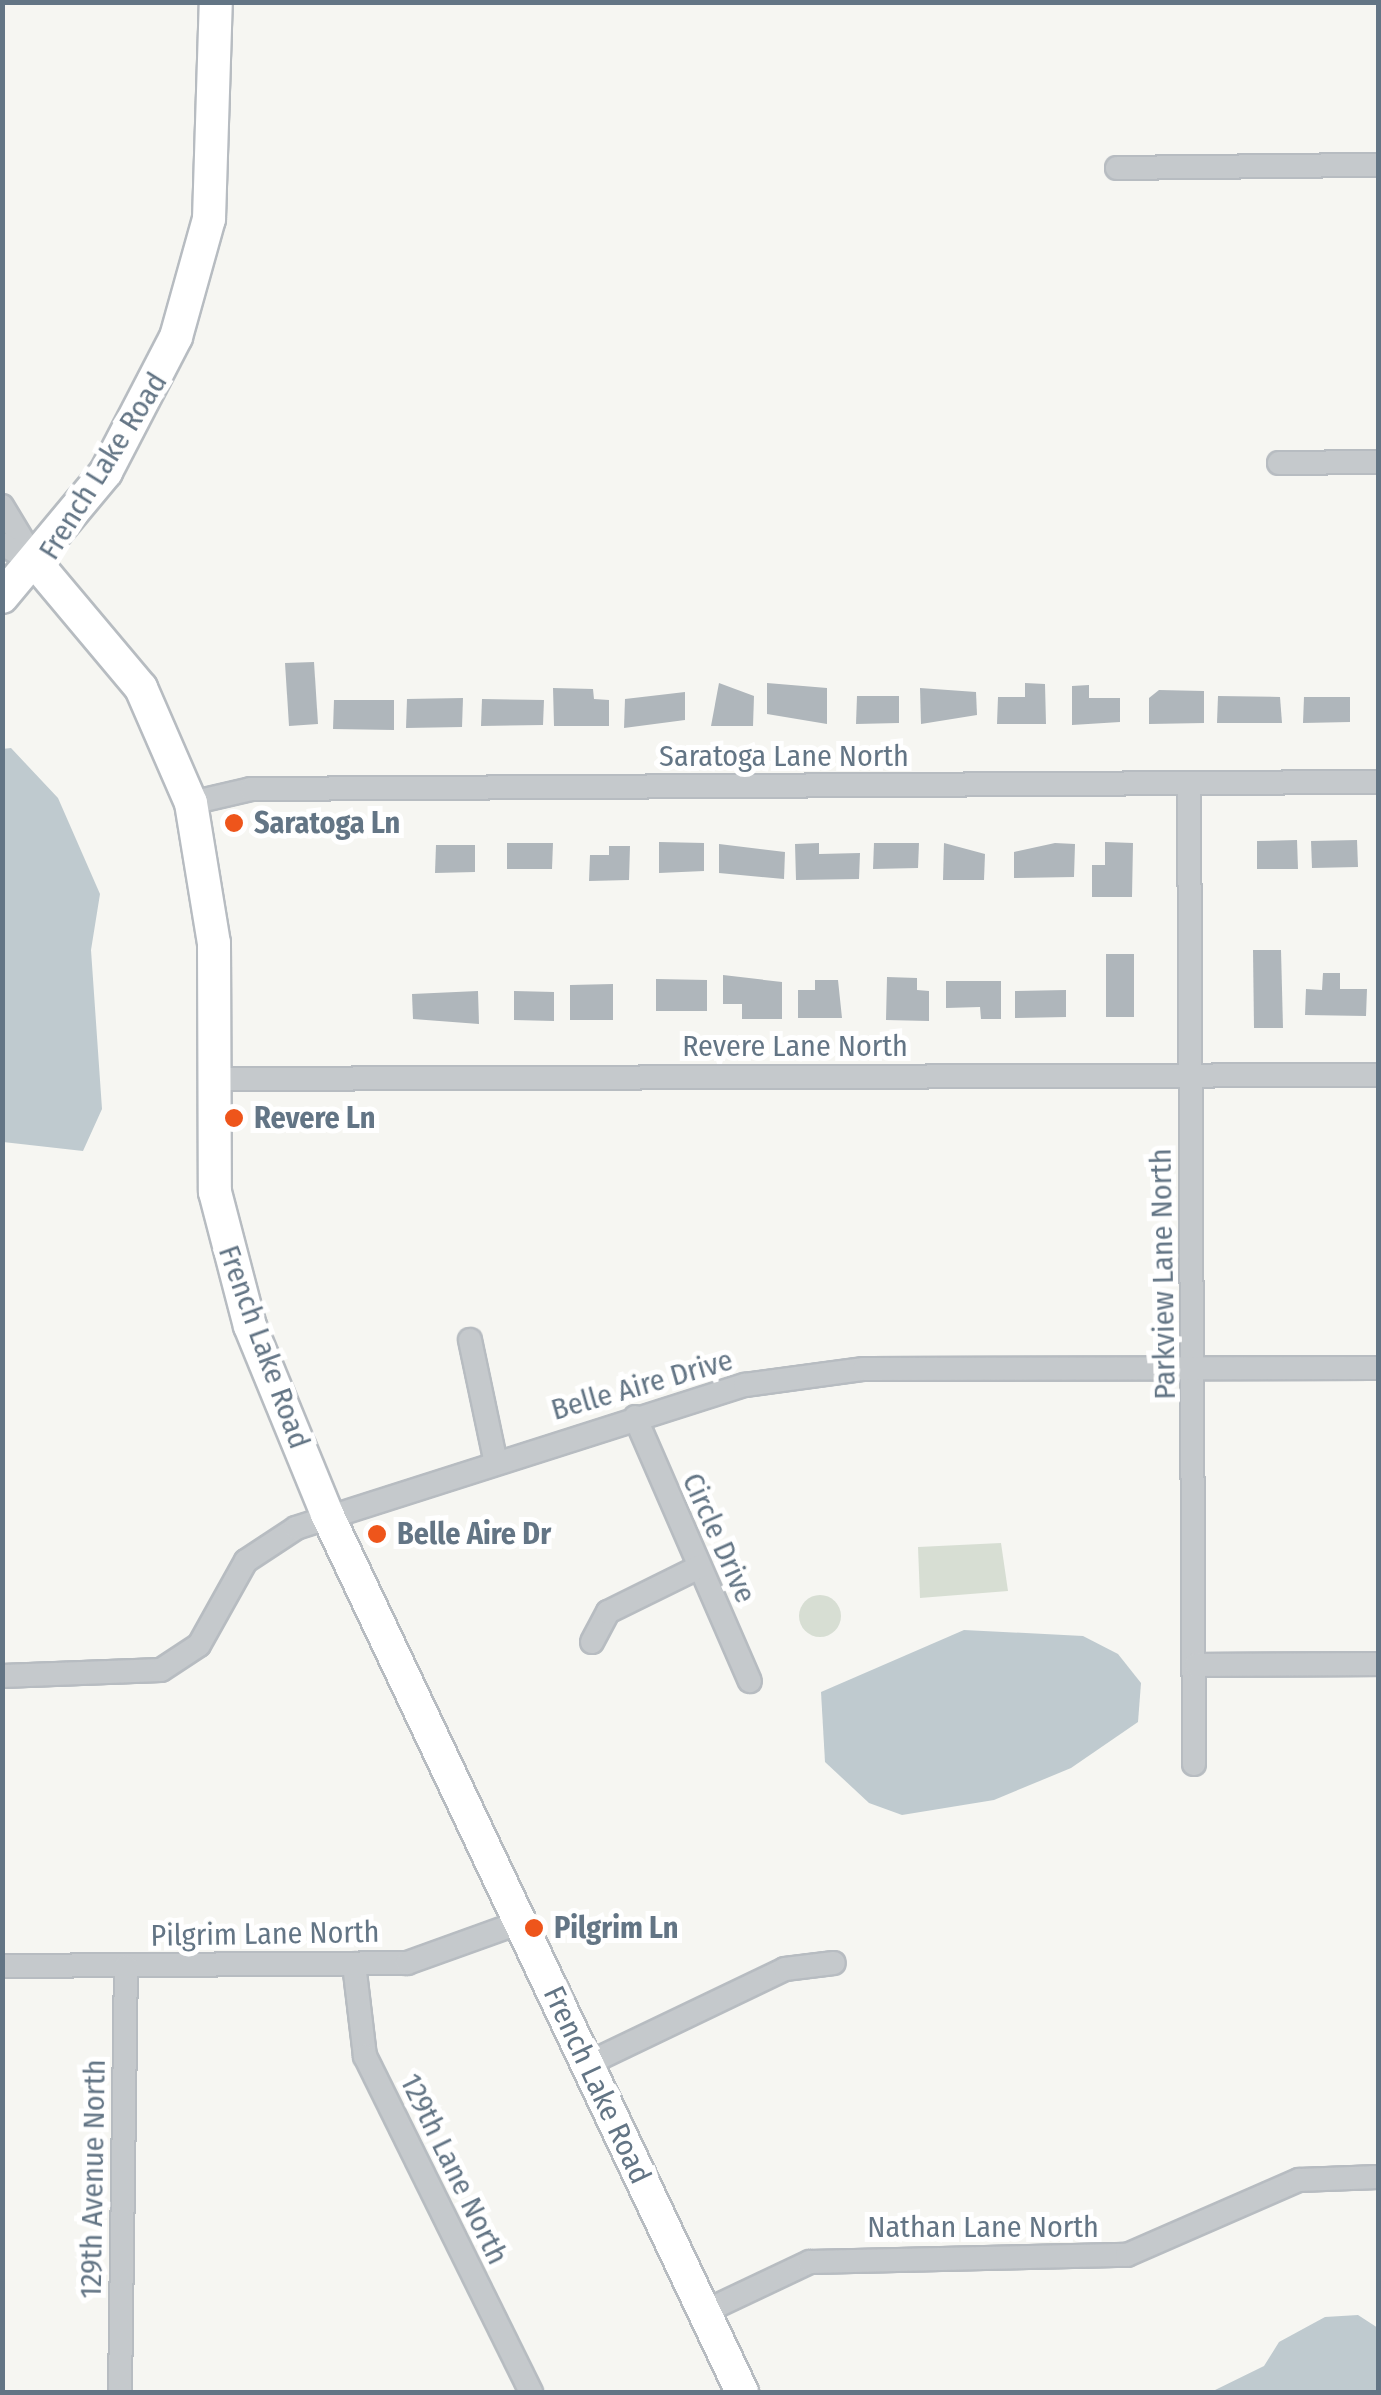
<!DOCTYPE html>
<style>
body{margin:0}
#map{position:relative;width:1381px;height:2395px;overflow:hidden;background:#f6f6f2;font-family:"Fira Sans Condensed",sans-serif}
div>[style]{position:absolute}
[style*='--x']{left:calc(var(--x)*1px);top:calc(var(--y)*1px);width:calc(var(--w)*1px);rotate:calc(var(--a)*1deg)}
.green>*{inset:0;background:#d7ded3}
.round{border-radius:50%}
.water>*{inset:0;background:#bfcacf}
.building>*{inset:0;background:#afb6bb}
.roads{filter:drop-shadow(2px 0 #b7bcc1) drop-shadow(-2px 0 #b7bcc1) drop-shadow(0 2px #b7bcc1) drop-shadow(0 -2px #b7bcc1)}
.street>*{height:22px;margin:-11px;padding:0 11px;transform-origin:11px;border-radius:11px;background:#c5c9cc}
.secondary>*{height:32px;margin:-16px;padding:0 16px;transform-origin:16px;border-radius:16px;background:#fff}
.dots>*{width:28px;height:28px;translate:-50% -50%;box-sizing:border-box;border:5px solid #fff;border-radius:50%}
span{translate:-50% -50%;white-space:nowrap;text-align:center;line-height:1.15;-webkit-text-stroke:10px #fff;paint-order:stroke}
.street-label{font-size:30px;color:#637585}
.poi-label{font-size:30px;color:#637585;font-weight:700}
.left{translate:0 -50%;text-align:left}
.frame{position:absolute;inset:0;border:5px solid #637585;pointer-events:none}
</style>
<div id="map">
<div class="green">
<i style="clip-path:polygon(1001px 1543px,1008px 1591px,920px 1598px,918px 1547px)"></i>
<i class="round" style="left:799px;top:1595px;width:42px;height:42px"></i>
</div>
<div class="water">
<i style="clip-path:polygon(11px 748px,58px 798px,100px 894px,91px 950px,102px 1109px,83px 1151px,3px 1142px,2px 749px)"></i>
<i style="clip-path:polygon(964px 1630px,1083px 1636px,1118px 1654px,1141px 1683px,1138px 1722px,1071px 1768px,994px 1800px,902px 1815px,869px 1803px,825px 1762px,821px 1692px)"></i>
<i style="clip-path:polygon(1358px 2315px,1378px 2328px,1378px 2392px,1211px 2392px,1264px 2366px,1279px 2342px,1325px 2317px)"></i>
</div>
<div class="building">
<i style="clip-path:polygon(314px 662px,318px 724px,289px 726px,285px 663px)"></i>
<i style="clip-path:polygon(719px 683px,754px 696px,753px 726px,711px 726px)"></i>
<i style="clip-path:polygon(767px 683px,827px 688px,827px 724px,767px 714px)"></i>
<i style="clip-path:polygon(1025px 683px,1045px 684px,1046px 724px,997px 724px,998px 697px,1025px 697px)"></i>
<i style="clip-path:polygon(1089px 685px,1089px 698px,1120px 698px,1120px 722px,1072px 725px,1072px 686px)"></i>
<i style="clip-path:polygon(553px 688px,593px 689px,594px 699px,609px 700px,609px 726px,554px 726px)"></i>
<i style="clip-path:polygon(920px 688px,976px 692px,977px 715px,921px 724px)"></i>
<i style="clip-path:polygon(1159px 690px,1204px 691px,1204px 723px,1149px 724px,1149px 698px)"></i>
<i style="clip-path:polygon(685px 692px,685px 720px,624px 728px,625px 699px)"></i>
<i style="clip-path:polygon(857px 696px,899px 696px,899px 723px,856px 724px)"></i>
<i style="clip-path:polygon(1218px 696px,1280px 697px,1282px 723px,1217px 723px)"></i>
<i style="clip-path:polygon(1304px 697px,1350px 697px,1350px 722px,1303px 723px)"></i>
<i style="clip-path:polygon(463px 698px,462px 727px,406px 728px,407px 699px)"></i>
<i style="clip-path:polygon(482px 699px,544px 700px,543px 725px,481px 726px)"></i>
<i style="clip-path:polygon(334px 700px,394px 700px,394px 730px,333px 729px)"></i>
<i style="clip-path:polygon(1297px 840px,1298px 869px,1257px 869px,1257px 841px)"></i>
<i style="clip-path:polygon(1357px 840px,1358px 867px,1312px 868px,1311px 841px)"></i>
<i style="clip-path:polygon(659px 842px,704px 843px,704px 871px,659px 873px)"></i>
<i style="clip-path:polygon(1105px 842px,1133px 843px,1132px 897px,1092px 897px,1092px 865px,1105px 865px)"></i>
<i style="clip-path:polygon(507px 843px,553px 843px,552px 869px,507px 869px)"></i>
<i style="clip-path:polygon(819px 843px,819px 854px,860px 853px,859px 879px,796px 880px,795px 844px)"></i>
<i style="clip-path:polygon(874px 843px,919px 843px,918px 868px,873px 869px)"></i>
<i style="clip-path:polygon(944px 843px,985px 854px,984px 880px,943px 880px)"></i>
<i style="clip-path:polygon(1055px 843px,1075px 844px,1074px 877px,1014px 878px,1014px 852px)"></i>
<i style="clip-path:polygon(719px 844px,785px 852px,784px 879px,719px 873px)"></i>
<i style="clip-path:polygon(436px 845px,475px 845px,475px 872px,435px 873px)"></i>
<i style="clip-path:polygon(609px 846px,630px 846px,629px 880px,589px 881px,590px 855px,609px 855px)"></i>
<i style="clip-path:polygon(1253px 950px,1281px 950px,1283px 1028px,1254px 1028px)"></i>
<i style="clip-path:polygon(1106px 954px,1134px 954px,1134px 1017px,1106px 1017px)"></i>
<i style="clip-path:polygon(1323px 973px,1340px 973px,1340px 989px,1367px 989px,1366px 1016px,1305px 1015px,1306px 989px,1322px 990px)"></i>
<i style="clip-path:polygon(723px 975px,782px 982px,782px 1019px,742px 1019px,742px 1004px,723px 1004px)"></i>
<i style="clip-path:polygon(887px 977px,917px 978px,917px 990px,929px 991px,929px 1021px,886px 1020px)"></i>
<i style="clip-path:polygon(656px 979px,707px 980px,707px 1011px,656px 1011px)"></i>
<i style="clip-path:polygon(815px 980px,838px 980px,842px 1018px,798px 1018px,798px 990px,815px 990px)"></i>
<i style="clip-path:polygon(946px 981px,1001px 981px,1001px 1019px,981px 1019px,980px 1007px,946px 1008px)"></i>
<i style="clip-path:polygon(613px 984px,613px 1020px,570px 1020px,570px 985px)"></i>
<i style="clip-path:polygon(1066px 990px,1066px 1017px,1015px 1018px,1015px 991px)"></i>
<i style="clip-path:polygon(478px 991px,479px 1024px,413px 1019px,412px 994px)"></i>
<i style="clip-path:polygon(514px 991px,554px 992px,554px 1021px,514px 1020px)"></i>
</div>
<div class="roads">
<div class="street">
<i style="--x:1117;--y:168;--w:261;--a:-0.7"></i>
<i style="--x:1279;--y:463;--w:99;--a:-0.6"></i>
<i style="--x:2;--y:506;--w:68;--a:58.9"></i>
<i style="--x:2;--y:544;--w:40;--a:29.7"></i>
<i style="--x:1189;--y:784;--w:980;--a:89.71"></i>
<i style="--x:191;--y:803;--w:62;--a:-13.1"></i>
<i style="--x:251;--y:789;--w:1127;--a:-0.36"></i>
<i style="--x:212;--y:1079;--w:1166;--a:-0.2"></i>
<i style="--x:470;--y:1340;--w:122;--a:78.1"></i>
<i style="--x:635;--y:1417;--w:288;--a:66.5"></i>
<i style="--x:592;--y:1642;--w:34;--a:-62"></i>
<i style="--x:608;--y:1612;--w:102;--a:-26.3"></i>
<i style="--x:1196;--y:1665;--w:182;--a:-0.3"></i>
<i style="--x:2;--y:1676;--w:159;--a:-2.2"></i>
<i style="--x:161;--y:1670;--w:45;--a:-33.3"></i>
<i style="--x:199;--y:1645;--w:96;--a:-60.8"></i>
<i style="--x:246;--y:1561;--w:60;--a:-33.4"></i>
<i style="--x:296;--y:1528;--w:471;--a:-17.7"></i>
<i style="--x:745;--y:1385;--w:120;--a:-7.7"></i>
<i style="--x:864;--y:1369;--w:514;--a:-0.11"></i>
<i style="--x:354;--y:1964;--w:93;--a:83.2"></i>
<i style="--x:365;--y:2056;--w:375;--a:63.7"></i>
<i style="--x:2;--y:1966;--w:405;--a:-0.4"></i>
<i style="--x:407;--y:1963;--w:121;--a:-19.8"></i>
<i style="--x:587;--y:2064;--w:220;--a:-25.6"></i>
<i style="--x:785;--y:1969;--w:49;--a:-7"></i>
<i style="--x:704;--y:2312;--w:117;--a:-25.3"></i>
<i style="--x:810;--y:2262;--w:317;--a:-1.3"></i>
<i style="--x:1127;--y:2255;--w:188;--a:-23.6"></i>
<i style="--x:1299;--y:2180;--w:79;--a:-2.2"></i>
<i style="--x:120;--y:2392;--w:426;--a:-89.2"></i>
</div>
<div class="secondary">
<i style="--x:37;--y:564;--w:162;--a:50"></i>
<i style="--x:141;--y:688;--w:125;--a:66.5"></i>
<i style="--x:191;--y:803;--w:142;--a:80.7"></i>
<i style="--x:214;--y:943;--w:249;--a:89.8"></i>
<i style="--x:215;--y:1192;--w:138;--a:75.4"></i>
<i style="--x:250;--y:1326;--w:203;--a:67.7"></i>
<i style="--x:327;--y:1514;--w:971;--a:64.7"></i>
<i style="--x:2;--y:597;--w:163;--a:-50.2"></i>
<i style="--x:106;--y:472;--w:152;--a:-62.6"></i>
<i style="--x:176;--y:337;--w:123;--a:-74.4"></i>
<i style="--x:209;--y:219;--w:217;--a:-88.2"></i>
</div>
</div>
<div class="dots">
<i style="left:234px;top:823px;background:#ee551b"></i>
<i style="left:234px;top:1118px;background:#ee551b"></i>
<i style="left:377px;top:1534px;background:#ee551b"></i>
<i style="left:534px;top:1928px;background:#ee551b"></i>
</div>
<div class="street-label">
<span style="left:103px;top:466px;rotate:-58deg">French Lake Road</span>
<span style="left:784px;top:756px">Saratoga Lane North</span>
<span style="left:795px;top:1046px">Revere Lane North</span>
<span style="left:1163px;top:1274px;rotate:-91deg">Parkview Lane North</span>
<span style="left:264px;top:1347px;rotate:70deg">French Lake Road</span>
<span style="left:642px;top:1385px;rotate:-16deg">Belle Aire Drive</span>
<span style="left:719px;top:1538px;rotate:66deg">Circle Drive</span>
<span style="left:265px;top:1934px;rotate:-1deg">Pilgrim Lane North</span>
<span style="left:597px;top:2085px;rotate:65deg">French Lake Road</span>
<span style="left:454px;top:2169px;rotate:64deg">129th Lane North</span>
<span style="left:93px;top:2179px;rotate:-89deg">129th Avenue North</span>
<span style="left:983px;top:2227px">Nathan Lane North</span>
</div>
<div class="poi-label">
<span class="left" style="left:254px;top:823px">Saratoga Ln</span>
<span class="left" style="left:254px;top:1118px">Revere Ln</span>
<span class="left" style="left:397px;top:1534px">Belle Aire Dr</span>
<span class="left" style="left:554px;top:1928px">Pilgrim Ln</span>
</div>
<div class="frame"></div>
</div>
